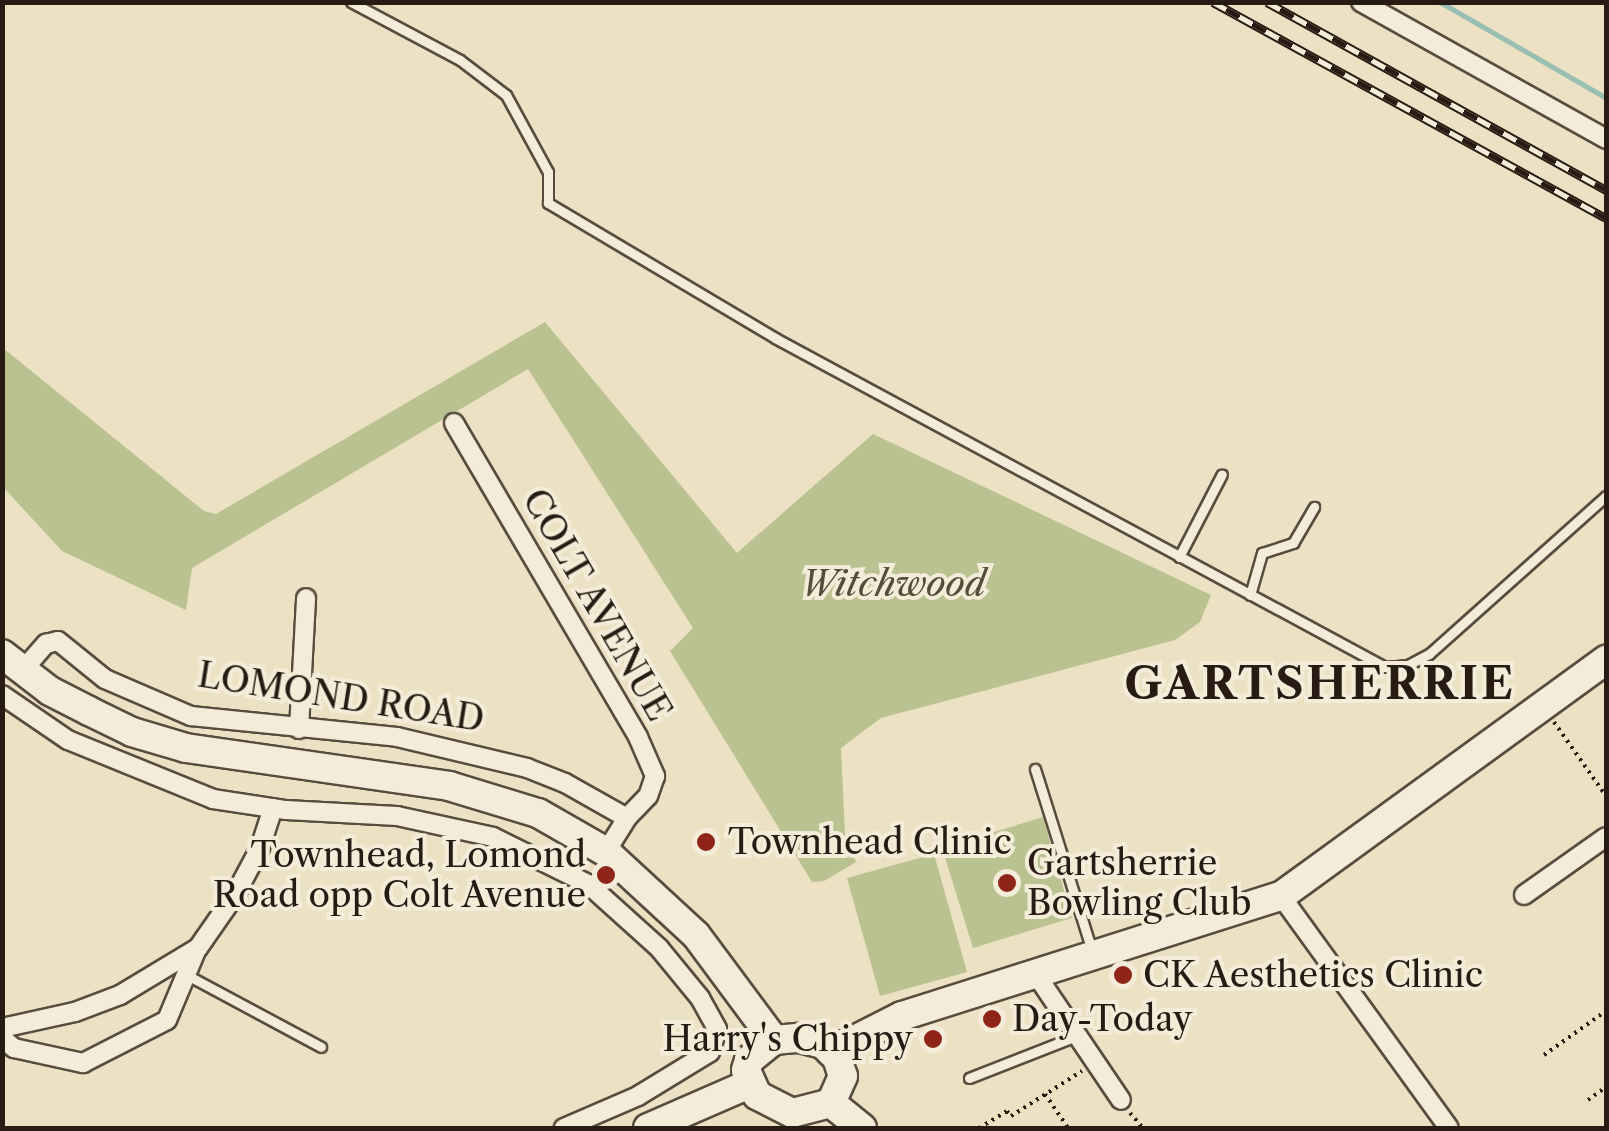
<!DOCTYPE html>
<style>
body{margin:0}
#map{position:relative;width:1609px;height:1131px;overflow:hidden;background:#ede1c3;font-family:"Libre Caslon Text",serif}
div>[style]{position:absolute}
[style*='--x']{left:calc(var(--x)*1px);top:calc(var(--y)*1px);width:calc(var(--w)*1px);rotate:calc(var(--a)*1deg)}
.green>*{inset:0;background:#bac292}
.stream>*{height:5px;margin:-2.5px;padding:0 2.5px;transform-origin:2.5px;border-radius:2.5px;background:#99beb2}
.path>*{height:4px;margin-top:-2px;transform-origin:0;background:repeating-linear-gradient(90deg,#271b13 0 2.5px,transparent 0 7.5px)}
.roads{filter:drop-shadow(2px 0 #584c3f) drop-shadow(-2px 0 #584c3f) drop-shadow(0 2px #584c3f) drop-shadow(0 -2px #584c3f)}
.lane>*{height:9px;margin:-4.5px;padding:0 4.5px;transform-origin:4.5px;border-radius:4.5px;background:#f3ecd8}
.street>*{height:18px;margin:-9px;padding:0 9px;transform-origin:9px;border-radius:9px;background:#f3ecd8}
.secondary>*{height:28px;margin:-14px;padding:0 14px;transform-origin:14px;border-radius:14px;background:#f3ecd8}
.rail>*{height:9px;margin-top:-4.5px;transform-origin:0;background:repeating-linear-gradient(90deg,#f3ecd8 0 15px,#271b13 0 30px);box-sizing:border-box;border-block:2px solid #271b13}
.dots>*{width:28px;height:28px;translate:-50% -50%;box-sizing:border-box;border:5px solid #f3ecd8;border-radius:50%}
span{translate:-50% -50%;white-space:nowrap;text-align:center;line-height:1.15;-webkit-text-stroke:8px #f3ecd8;paint-order:stroke}
.park-label{font-size:35px;color:#534d39;font-style:italic}
.street-label{font-size:35px;color:#271b13}
.poi-label{font-size:35px;color:#271b13}
.left{translate:0 -50%;text-align:left}
.right{translate:-100% -50%;text-align:right}
.district-label{font-size:45px;color:#271b13;font-weight:700;letter-spacing:2.5px}
.frame{position:absolute;inset:0;border:5px solid #271b13;pointer-events:none}
</style>
<div id="map">
<div class="green">
<i style="clip-path:polygon(545px 322px,737px 553px,873px 434px,1211px 595px,1200px 622px,1175px 640px,881px 718px,841px 748px,845px 834px,856px 862px,824px 881px,812px 882px,670px 651px,693px 628px,528px 369px,192px 568px,186px 610px,62px 551px,3px 487px,3px 348px,204px 511px,216px 514px)"></i>
<i style="clip-path:polygon(1043px 817px,1072px 918px,973px 948px,942px 848px)"></i>
<i style="clip-path:polygon(934px 854px,967px 972px,880px 996px,847px 878px)"></i>
</div>
<div class="stream">
<i style="--x:1440;--y:2;--w:192;--a:30"></i>
</div>
<div class="path">
<i style="--x:1554;--y:722;--w:90;--a:54.9"></i>
<i style="--x:2;--y:932;--w:5;--a:0"></i>
<i style="--x:1544;--y:1055;--w:76;--a:-35.4"></i>
<i style="--x:1045;--y:1094;--w:41;--a:55.9"></i>
<i style="--x:1588;--y:1100;--w:22;--a:-36"></i>
<i style="--x:1130;--y:1113;--w:20;--a:49"></i>
<i style="--x:979;--y:1128;--w:33;--a:-31"></i>
<i style="--x:1007;--y:1111;--w:6;--a:51"></i>
<i style="--x:1011;--y:1116;--w:84;--a:-32.4"></i>
<i style="--x:1107;--y:1128;--w:28;--a:0"></i>
</div>
<div class="roads">
<div class="lane">
<i style="--x:351;--y:2;--w:123;--a:28"></i>
<i style="--x:460;--y:60;--w:58;--a:37.3"></i>
<i style="--x:506;--y:95;--w:88;--a:61.4"></i>
<i style="--x:548;--y:172;--w:31;--a:90"></i>
<i style="--x:548;--y:203;--w:264;--a:30.7"></i>
<i style="--x:775;--y:338;--w:693;--a:28.34"></i>
<i style="--x:1385;--y:667;--w:23;--a:-5"></i>
<i style="--x:1408;--y:665;--w:24;--a:-28"></i>
<i style="--x:1429;--y:654;--w:237;--a:-41.8"></i>
<i style="--x:1179;--y:557;--w:93;--a:-62.6"></i>
<i style="--x:1250;--y:595;--w:44;--a:-74.1"></i>
<i style="--x:1262;--y:553;--w:33;--a:-18"></i>
<i style="--x:1293;--y:543;--w:42;--a:-59.7"></i>
<i style="--x:1035;--y:769;--w:191;--a:72.6"></i>
<i style="--x:187;--y:975;--w:152;--a:28.2"></i>
<i style="--x:969;--y:1078;--w:115;--a:-21.4"></i>
</div>
<div class="street">
<i style="--x:1361;--y:2;--w:281;--a:29.2"></i>
<i style="--x:454;--y:423;--w:364;--a:59.6"></i>
<i style="--x:638;--y:737;--w:43;--a:66.4"></i>
<i style="--x:655;--y:776;--w:21;--a:109"></i>
<i style="--x:648;--y:796;--w:30;--a:134"></i>
<i style="--x:23;--y:670;--w:35;--a:-49"></i>
<i style="--x:46;--y:644;--w:12;--a:-14"></i>
<i style="--x:58;--y:641;--w:60;--a:39"></i>
<i style="--x:105;--y:679;--w:94;--a:23.3"></i>
<i style="--x:191;--y:716;--w:207;--a:5.8"></i>
<i style="--x:397;--y:737;--w:134;--a:13.4"></i>
<i style="--x:527;--y:768;--w:41;--a:21.5"></i>
<i style="--x:565;--y:783;--w:71;--a:29.4"></i>
<i style="--x:627;--y:818;--w:40;--a:122"></i>
<i style="--x:2;--y:695;--w:80;--a:34.3"></i>
<i style="--x:68;--y:740;--w:157;--a:22.1"></i>
<i style="--x:213;--y:799;--w:74;--a:8.6"></i>
<i style="--x:286;--y:810;--w:111;--a:3.1"></i>
<i style="--x:397;--y:816;--w:98;--a:12.3"></i>
<i style="--x:493;--y:837;--w:106;--a:26.3"></i>
<i style="--x:588;--y:884;--w:96;--a:42"></i>
<i style="--x:659;--y:948;--w:65;--a:50.6"></i>
<i style="--x:700;--y:998;--w:35;--a:61"></i>
<i style="--x:717;--y:1029;--w:24;--a:107"></i>
<i style="--x:710;--y:1052;--w:84;--a:148.6"></i>
<i style="--x:638;--y:1096;--w:81;--a:156.6"></i>
<i style="--x:299;--y:729;--w:131;--a:-86.9"></i>
<i style="--x:1524;--y:895;--w:100;--a:-35.3"></i>
<i style="--x:1281;--y:896;--w:286;--a:54.1"></i>
<i style="--x:1035;--y:973;--w:153;--a:55.9"></i>
<i style="--x:2;--y:1028;--w:75;--a:-12.4"></i>
<i style="--x:75;--y:1012;--w:48;--a:-20.7"></i>
<i style="--x:120;--y:995;--w:91;--a:-31.1"></i>
<i style="--x:198;--y:948;--w:65;--a:-55.1"></i>
<i style="--x:235;--y:895;--w:53;--a:-62"></i>
<i style="--x:260;--y:848;--w:42;--a:-72"></i>
<i style="--x:2;--y:1038;--w:16;--a:40"></i>
<i style="--x:14;--y:1048;--w:71;--a:12.3"></i>
<i style="--x:83;--y:1063;--w:94;--a:-27.1"></i>
<i style="--x:167;--y:1020;--w:75;--a:-67.2"></i>
</div>
<div class="secondary">
<i style="--x:2;--y:654;--w:61;--a:37.6"></i>
<i style="--x:50;--y:691;--w:44;--a:27.1"></i>
<i style="--x:89;--y:711;--w:48;--a:26"></i>
<i style="--x:132;--y:732;--w:56;--a:16.5"></i>
<i style="--x:186;--y:748;--w:266;--a:8.2"></i>
<i style="--x:449;--y:786;--w:93;--a:16.9"></i>
<i style="--x:538;--y:813;--w:78;--a:29.8"></i>
<i style="--x:606;--y:852;--w:122;--a:42.7"></i>
<i style="--x:696;--y:935;--w:131;--a:53.4"></i>
<i style="--x:799;--y:1038;--w:25;--a:14"></i>
<i style="--x:823;--y:1044;--w:20;--a:45"></i>
<i style="--x:837;--y:1058;--w:19;--a:72"></i>
<i style="--x:843;--y:1076;--w:30;--a:114"></i>
<i style="--x:831;--y:1103;--w:40;--a:165.6"></i>
<i style="--x:792;--y:1113;--w:39;--a:-153"></i>
<i style="--x:757;--y:1095;--w:27;--a:-114"></i>
<i style="--x:746;--y:1070;--w:10;--a:-73"></i>
<i style="--x:749;--y:1060;--w:32;--a:-39"></i>
<i style="--x:774;--y:1040;--w:25;--a:-5"></i>
<i style="--x:831;--y:1052;--w:80;--a:-26.9"></i>
<i style="--x:902;--y:1016;--w:398;--a:-17.6"></i>
<i style="--x:1281;--y:896;--w:402;--a:-36"></i>
<i style="--x:831;--y:1103;--w:40;--a:39"></i>
<i style="--x:648;--y:1128;--w:110;--a:-23.5"></i>
</div>
</div>
<div class="rail">
<i style="--x:1213;--y:2;--w:448;--a:28.8"></i>
<i style="--x:1267;--y:2;--w:388;--a:29"></i>
</div>
<div class="dots">
<i style="left:706px;top:842px;background:#8f2418"></i>
<i style="left:606px;top:875px;background:#8f2418"></i>
<i style="left:1007px;top:883px;background:#8f2418"></i>
<i style="left:1123px;top:975px;background:#8f2418"></i>
<i style="left:992px;top:1019px;background:#8f2418"></i>
<i style="left:933px;top:1039px;background:#8f2418"></i>
</div>
<div class="park-label">
<span style="left:893px;top:584px">Witchwood</span>
</div>
<div class="street-label">
<span style="left:597px;top:605px;rotate:60deg">COLT AVENUE</span>
<span style="left:341px;top:697px;rotate:9deg">LOMOND ROAD</span>
</div>
<div class="poi-label">
<span class="left" style="left:728px;top:842px">Townhead Clinic</span>
<span class="right" style="left:586px;top:875px">Townhead, Lomond<br>Road opp Colt Avenue</span>
<span class="left" style="left:1027px;top:883px">Gartsherrie<br>Bowling Club</span>
<span class="left" style="left:1143px;top:975px">CK Aesthetics Clinic</span>
<span class="left" style="left:1012px;top:1019px">Day-Today</span>
<span class="right" style="left:913px;top:1039px">Harry's Chippy</span>
</div>
<div class="district-label">
<span style="left:1320px;top:684px">GARTSHERRIE</span>
</div>
<div class="frame"></div>
</div>
